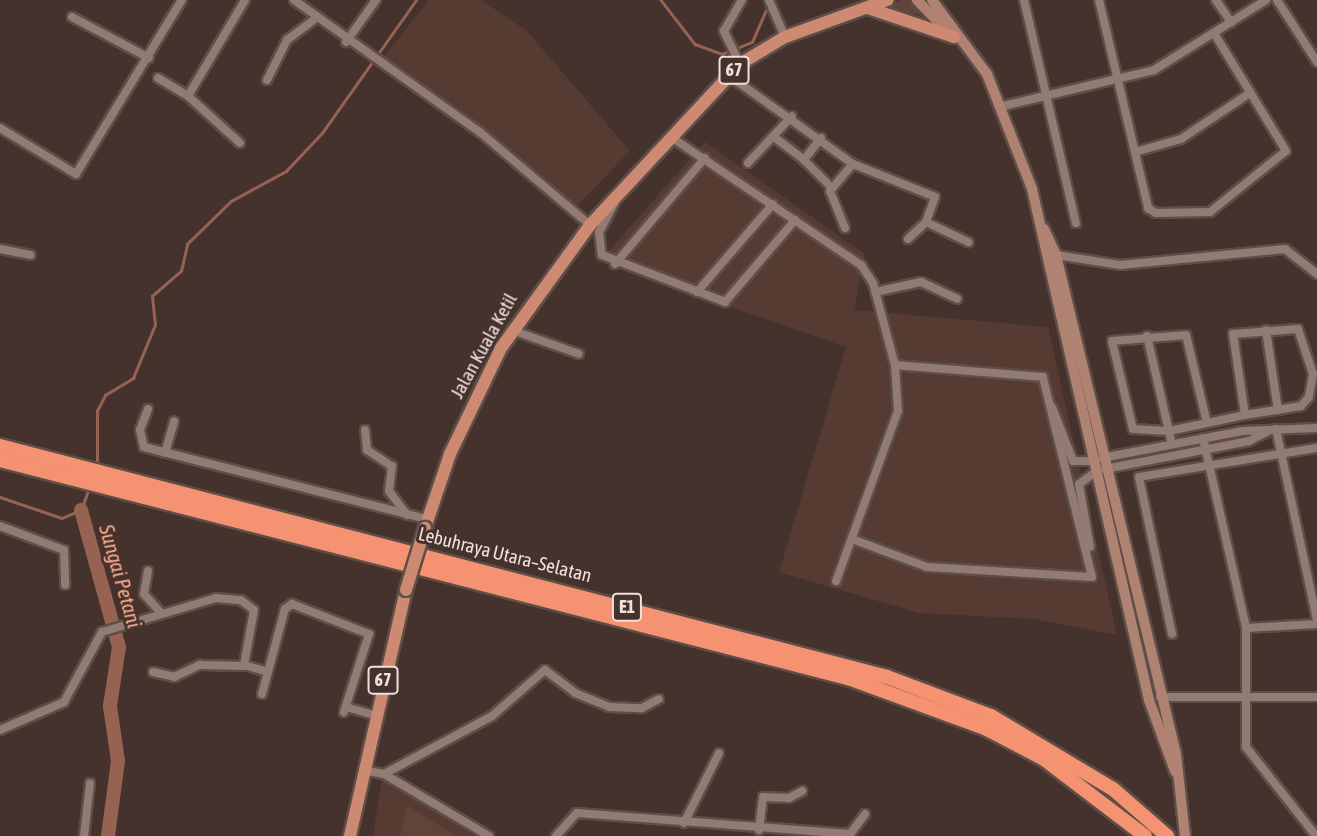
<!DOCTYPE html>
<meta charset="utf-8">
<style>
body{margin:0}
#map{position:relative;width:1317px;height:836px;overflow:hidden;background:#46322c;font-family:"Asap Condensed",sans-serif}
div>[style]{position:absolute}
[style*='--x']{left:calc(var(--x)*1px);top:calc(var(--y)*1px);width:calc(var(--w)*1px);rotate:calc(var(--a)*1deg)}
.built>*{inset:0;background:#553b32}
.green>*{inset:0;background:#624339}
.stream>*{height:2.5px;margin:-1.25px;padding:0 1.25px;transform-origin:1.25px;border-radius:1.25px;background:#966352}
.river>*{height:14px;margin:-7px;padding:0 7px;transform-origin:7px;border-radius:7px;background:#966352}
.roads{filter:drop-shadow(2px 0 #5e4e48) drop-shadow(-2px 0 #5e4e48) drop-shadow(0 2px #5e4e48) drop-shadow(0 -2px #5e4e48)}
.street>*{height:8px;margin:-4px;padding:0 4px;transform-origin:4px;border-radius:4px;background:#917b73}
.secondary>*{height:10px;margin:-5px;padding:0 5px;transform-origin:5px;border-radius:5px;background:#af8272}
.primary>*{height:12px;margin:-6px;padding:0 6px;transform-origin:6px;border-radius:6px;background:#cd8972}
.highway>*{height:14px;margin:-7px;padding:0 7px;transform-origin:7px;border-radius:7px;background:#f59271}
.bridges{filter:drop-shadow(2px 0 #5e4e48) drop-shadow(-2px 0 #5e4e48) drop-shadow(0 2px #5e4e48) drop-shadow(0 -2px #5e4e48)}
.primary-bridge>*{height:12px;margin:-6px;padding:0 6px;transform-origin:6px;border-radius:6px;background:#cd8972}
span{translate:-50% -50%;white-space:nowrap;text-align:center;line-height:1.15;-webkit-text-stroke:6px #46322c;paint-order:stroke}
.shield-label span{padding:2px 5px;background:#46322c;border:2px solid;border-radius:5px;-webkit-text-stroke-width:0}
.shield-label{font-size:18px;color:#eee1dd;font-weight:700}
.street-label{font-size:19px;color:#eee1dd}
.water-label{font-size:21px;color:#fbab91;font-style:italic}
</style>
<div id="map">
<div class="built">
<i style="clip-path:polygon(429px 0,481px 0,527px 31px,630px 151px,576px 207px,383px 58px)"></i>
<i style="clip-path:polygon(705px 142px,865px 254px,854px 310px,1048px 327px,1117px 635px,1034px 619px,919px 613px,779px 572px,846px 347px,600px 261px)"></i>
<i style="clip-path:polygon(382px 778px,474px 836px,373px 836px)"></i>
</div>
<div class="green">
<i style="clip-path:polygon(900px 0,910px 0,920px 15px,880px 9px)"></i>
<i style="clip-path:polygon(407px 805px,456px 836px,400px 836px)"></i>
</div>
<div class="stream">
<i style="--x:661;--y:0;--w:56;--a:52.3"></i>
<i style="--x:695;--y:44;--w:29;--a:20"></i>
<i style="--x:722;--y:54;--w:32;--a:-22"></i>
<i style="--x:752;--y:42;--w:43;--a:-66.4"></i>
<i style="--x:97;--y:465;--w:54;--a:-90"></i>
<i style="--x:97;--y:411;--w:18;--a:-63"></i>
<i style="--x:105;--y:395;--w:33;--a:-31"></i>
<i style="--x:133;--y:378;--w:57;--a:-67.5"></i>
<i style="--x:155;--y:325;--w:29;--a:-96"></i>
<i style="--x:152;--y:296;--w:38;--a:-41"></i>
<i style="--x:181;--y:271;--w:28;--a:-77"></i>
<i style="--x:187;--y:244;--w:62;--a:-44.3"></i>
<i style="--x:231;--y:201;--w:63;--a:-28.6"></i>
<i style="--x:286;--y:171;--w:52;--a:-46.5"></i>
<i style="--x:322;--y:133;--w:163;--a:-54.7"></i>
<i style="--x:0;--y:497;--w:65;--a:18.7"></i>
<i style="--x:62;--y:518;--w:21;--a:-23"></i>
<i style="--x:81;--y:510;--w:23;--a:-70"></i>
</div>
<div class="river">
<i style="--x:81;--y:510;--w:142;--a:74.5"></i>
<i style="--x:119;--y:647;--w:60;--a:98.7"></i>
<i style="--x:110;--y:706;--w:56;--a:81.7"></i>
<i style="--x:118;--y:761;--w:76;--a:97.6"></i>
</div>
<div class="roads">
<div class="street">
<i style="--x:294;--y:0;--w:229;--a:35.4"></i>
<i style="--x:481;--y:133;--w:143;--a:40.2"></i>
<i style="--x:769;--y:0;--w:40;--a:66.6"></i>
<i style="--x:1024;--y:0;--w:229;--a:76.9"></i>
<i style="--x:1099;--y:0;--w:214;--a:76.7"></i>
<i style="--x:1148;--y:208;--w:9;--a:32"></i>
<i style="--x:1156;--y:213;--w:54;--a:-1.1"></i>
<i style="--x:1210;--y:212;--w:97;--a:-38.8"></i>
<i style="--x:1286;--y:151;--w:138;--a:-121.4"></i>
<i style="--x:1216;--y:0;--w:27;--a:56"></i>
<i style="--x:1277;--y:0;--w:74;--a:57.2"></i>
<i style="--x:72;--y:17;--w:87;--a:28"></i>
<i style="--x:346;--y:42;--w:52;--a:-54.5"></i>
<i style="--x:740;--y:64;--w:37;--a:-116"></i>
<i style="--x:724;--y:31;--w:36;--a:-60"></i>
<i style="--x:728;--y:75;--w:153;--a:35.5"></i>
<i style="--x:853;--y:164;--w:88;--a:21.9"></i>
<i style="--x:935;--y:197;--w:27;--a:110"></i>
<i style="--x:158;--y:78;--w:35;--a:31"></i>
<i style="--x:188;--y:96;--w:112;--a:-59.3"></i>
<i style="--x:267;--y:80;--w:45;--a:-63.4"></i>
<i style="--x:287;--y:40;--w:36;--a:-37"></i>
<i style="--x:188;--y:96;--w:70;--a:42.1"></i>
<i style="--x:1003;--y:106;--w:155;--a:-13.4"></i>
<i style="--x:1154;--y:70;--w:132;--a:-32"></i>
<i style="--x:0;--y:128;--w:89;--a:31.2"></i>
<i style="--x:76;--y:174;--w:204;--a:-58.7"></i>
<i style="--x:671;--y:137;--w:229;--a:34"></i>
<i style="--x:861;--y:265;--w:22;--a:56"></i>
<i style="--x:873;--y:283;--w:85;--a:75"></i>
<i style="--x:895;--y:365;--w:46;--a:86.3"></i>
<i style="--x:898;--y:411;--w:181;--a:110"></i>
<i style="--x:774;--y:137;--w:38;--a:37"></i>
<i style="--x:821;--y:138;--w:28;--a:128"></i>
<i style="--x:804;--y:160;--w:40;--a:45"></i>
<i style="--x:1135;--y:152;--w:48;--a:-15.8"></i>
<i style="--x:1181;--y:139;--w:83;--a:-33.7"></i>
<i style="--x:748;--y:163;--w:64;--a:-46.9"></i>
<i style="--x:614;--y:204;--w:32;--a:118"></i>
<i style="--x:599;--y:232;--w:23;--a:83"></i>
<i style="--x:602;--y:255;--w:132;--a:20.9"></i>
<i style="--x:725;--y:302;--w:108;--a:-49.5"></i>
<i style="--x:845;--y:228;--w:40;--a:-112"></i>
<i style="--x:830;--y:191;--w:35;--a:-50"></i>
<i style="--x:908;--y:239;--w:25;--a:-43"></i>
<i style="--x:926;--y:222;--w:47;--a:25.5"></i>
<i style="--x:0;--y:249;--w:31;--a:11"></i>
<i style="--x:1056;--y:255;--w:65;--a:8.9"></i>
<i style="--x:1120;--y:265;--w:166;--a:-5.5"></i>
<i style="--x:1285;--y:249;--w:41;--a:38"></i>
<i style="--x:615;--y:264;--w:139;--a:-49.7"></i>
<i style="--x:697;--y:292;--w:116;--a:-49.2"></i>
<i style="--x:875;--y:292;--w:47;--a:-12.3"></i>
<i style="--x:921;--y:282;--w:40;--a:25"></i>
<i style="--x:512;--y:330;--w:71;--a:19.7"></i>
<i style="--x:1266;--y:330;--w:81;--a:81.5"></i>
<i style="--x:1147;--y:336;--w:111;--a:77"></i>
<i style="--x:1052;--y:407;--w:58;--a:68.7"></i>
<i style="--x:1073;--y:461;--w:18;--a:0"></i>
<i style="--x:148;--y:409;--w:22;--a:111"></i>
<i style="--x:140;--y:430;--w:17;--a:77"></i>
<i style="--x:144;--y:447;--w:292;--a:14.3"></i>
<i style="--x:1207;--y:423;--w:90;--a:-103.4"></i>
<i style="--x:1186;--y:335;--w:74;--a:175.4"></i>
<i style="--x:1112;--y:341;--w:90;--a:76.6"></i>
<i style="--x:1133;--y:429;--w:36;--a:3"></i>
<i style="--x:1169;--y:431;--w:78;--a:-11.9"></i>
<i style="--x:1245;--y:415;--w:82;--a:-98.4"></i>
<i style="--x:1233;--y:334;--w:65;--a:-4.4"></i>
<i style="--x:1298;--y:329;--w:47;--a:71.6"></i>
<i style="--x:1313;--y:374;--w:23;--a:100"></i>
<i style="--x:1309;--y:397;--w:12;--a:132"></i>
<i style="--x:1301;--y:406;--w:57;--a:170.9"></i>
<i style="--x:1276;--y:429;--w:196;--a:77.9"></i>
<i style="--x:365;--y:430;--w:20;--a:84"></i>
<i style="--x:367;--y:450;--w:30;--a:33"></i>
<i style="--x:392;--y:466;--w:25;--a:97"></i>
<i style="--x:389;--y:491;--w:30;--a:53"></i>
<i style="--x:1203;--y:438;--w:195;--a:77.2"></i>
<i style="--x:1246;--y:628;--w:119;--a:90"></i>
<i style="--x:1246;--y:747;--w:113;--a:51.8"></i>
<i style="--x:165;--y:453;--w:33;--a:-74"></i>
<i style="--x:1102;--y:458;--w:143;--a:-10.9"></i>
<i style="--x:1242;--y:431;--w:75;--a:-2.3"></i>
<i style="--x:1105;--y:469;--w:147;--a:-11"></i>
<i style="--x:1249;--y:441;--w:22;--a:-27"></i>
<i style="--x:0;--y:526;--w:68;--a:20.6"></i>
<i style="--x:64;--y:550;--w:35;--a:88"></i>
<i style="--x:852;--y:539;--w:80;--a:20.5"></i>
<i style="--x:927;--y:567;--w:165;--a:3.5"></i>
<i style="--x:1092;--y:577;--w:206;--a:-103.8"></i>
<i style="--x:1043;--y:377;--w:148;--a:-175.4"></i>
<i style="--x:1090;--y:547;--w:64;--a:-99.9"></i>
<i style="--x:1079;--y:484;--w:19;--a:-36"></i>
<i style="--x:148;--y:571;--w:23;--a:100"></i>
<i style="--x:144;--y:594;--w:25;--a:48"></i>
<i style="--x:1246;--y:628;--w:71;--a:-3.2"></i>
<i style="--x:1172;--y:634;--w:160;--a:-101.9"></i>
<i style="--x:1139;--y:477;--w:180;--a:-9.3"></i>
<i style="--x:153;--y:672;--w:22;--a:13"></i>
<i style="--x:174;--y:677;--w:29;--a:-25"></i>
<i style="--x:200;--y:665;--w:46;--a:1.2"></i>
<i style="--x:262;--y:694;--w:88;--a:-74.9"></i>
<i style="--x:285;--y:609;--w:9;--a:-36"></i>
<i style="--x:292;--y:604;--w:83;--a:21.3"></i>
<i style="--x:369;--y:634;--w:82;--a:107.8"></i>
<i style="--x:1160;--y:697;--w:157;--a:0"></i>
<i style="--x:346;--y:707;--w:29;--a:16"></i>
<i style="--x:0;--y:730;--w:70;--a:-23.6"></i>
<i style="--x:64;--y:702;--w:80;--a:-61.5"></i>
<i style="--x:102;--y:632;--w:119;--a:-16.6"></i>
<i style="--x:216;--y:598;--w:25;--a:5"></i>
<i style="--x:241;--y:600;--w:16;--a:38"></i>
<i style="--x:254;--y:610;--w:56;--a:100.3"></i>
<i style="--x:244;--y:665;--w:25;--a:16"></i>
<i style="--x:363;--y:770;--w:21;--a:11"></i>
<i style="--x:384;--y:774;--w:122;--a:30.6"></i>
<i style="--x:384;--y:774;--w:123;--a:-28.2"></i>
<i style="--x:492;--y:716;--w:70;--a:-41"></i>
<i style="--x:545;--y:670;--w:38;--a:37"></i>
<i style="--x:575;--y:693;--w:37;--a:22"></i>
<i style="--x:609;--y:707;--w:33;--a:2"></i>
<i style="--x:642;--y:708;--w:19;--a:-28"></i>
<i style="--x:684;--y:823;--w:78;--a:-63.4"></i>
<i style="--x:759;--y:830;--w:33;--a:-83"></i>
<i style="--x:763;--y:797;--w:26;--a:2"></i>
<i style="--x:789;--y:798;--w:15;--a:-28"></i>
<i style="--x:84;--y:836;--w:53;--a:-83.5"></i>
<i style="--x:556;--y:836;--w:31;--a:-48"></i>
<i style="--x:577;--y:813;--w:274;--a:4.4"></i>
<i style="--x:850;--y:834;--w:25;--a:-53"></i>
</div>
<div class="secondary">
<i style="--x:917;--y:0;--w:47;--a:45.9"></i>
<i style="--x:932;--y:0;--w:92;--a:53.4"></i>
<i style="--x:987;--y:74;--w:123;--a:68.6"></i>
<i style="--x:1032;--y:189;--w:524;--a:77.1"></i>
<i style="--x:1149;--y:700;--w:76;--a:69.9"></i>
<i style="--x:1044;--y:229;--w:29;--a:65"></i>
<i style="--x:1056;--y:255;--w:513;--a:76.48"></i>
<i style="--x:1176;--y:754;--w:82;--a:83.7"></i>
</div>
<div class="primary">
<i style="--x:868;--y:8;--w:91;--a:18.6"></i>
<i style="--x:425;--y:528;--w:78;--a:-71.3"></i>
<i style="--x:450;--y:454;--w:118;--a:-64.3"></i>
<i style="--x:501;--y:348;--w:152;--a:-54.1"></i>
<i style="--x:590;--y:225;--w:220;--a:-47"></i>
<i style="--x:740;--y:64;--w:52;--a:-31"></i>
<i style="--x:785;--y:37;--w:109;--a:-19.9"></i>
<i style="--x:350;--y:836;--w:252;--a:-77.2"></i>
</div>
<div class="highway">
<i style="--x:0;--y:446;--w:917;--a:14.6"></i>
<i style="--x:887;--y:677;--w:111;--a:20.6"></i>
<i style="--x:991;--y:716;--w:142;--a:30.9"></i>
<i style="--x:1113;--y:789;--w:72;--a:41"></i>
<i style="--x:0;--y:460;--w:876;--a:14.42"></i>
<i style="--x:848;--y:678;--w:146;--a:20.1"></i>
<i style="--x:985;--y:728;--w:67;--a:27.7"></i>
<i style="--x:1044;--y:759;--w:127;--a:37.3"></i>
</div>
</div>
<div class="bridges">
<div class="primary-bridge">
<i style="--x:406;--y:590;--w:65;--a:-73"></i>
</div>
</div>
<div class="shield-label">
<span style="left:734px;top:70px">67</span>
<span style="left:627px;top:607px">E1</span>
<span style="left:383px;top:680px">67</span>
</div>
<div class="street-label">
<span style="left:484px;top:346px;rotate:-61deg">Jalan Kuala Ketil</span>
<span style="left:505px;top:555px;rotate:14deg">Lebuhraya Utara–Selatan</span>
</div>
<div class="water-label">
<span style="left:121px;top:576px;rotate:74deg">Sungai Petani</span>
</div>
</div>
